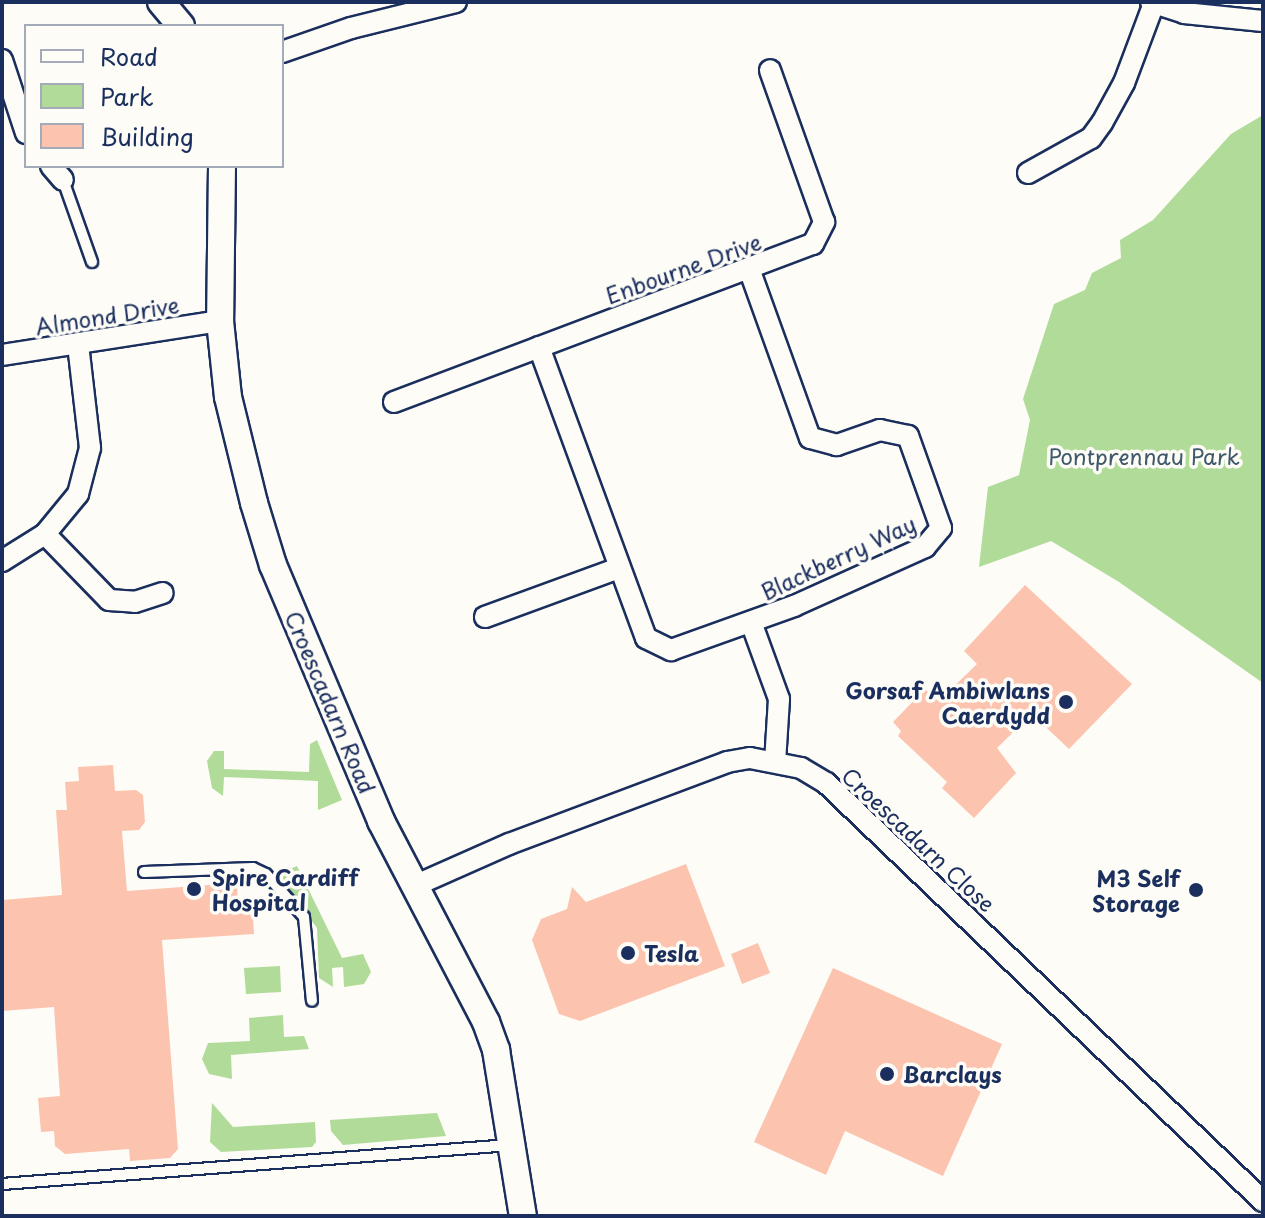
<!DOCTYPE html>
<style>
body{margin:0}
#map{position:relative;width:1265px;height:1218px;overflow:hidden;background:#fdfcf7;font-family:"Playpen Sans",sans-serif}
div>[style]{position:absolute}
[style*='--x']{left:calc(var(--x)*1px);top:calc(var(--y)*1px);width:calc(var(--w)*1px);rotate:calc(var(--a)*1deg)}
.green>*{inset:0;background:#b1db98}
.building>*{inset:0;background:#fcc4af}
.roads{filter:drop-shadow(2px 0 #1b2f5e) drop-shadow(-2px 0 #1b2f5e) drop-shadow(0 2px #1b2f5e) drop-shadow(0 -2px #1b2f5e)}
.service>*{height:10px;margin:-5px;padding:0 5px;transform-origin:5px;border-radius:5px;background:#fdfcf7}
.minor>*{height:20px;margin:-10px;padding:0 10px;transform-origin:10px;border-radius:10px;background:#fdfcf7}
.tertiary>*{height:26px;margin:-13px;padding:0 13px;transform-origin:13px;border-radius:13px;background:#fdfcf7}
.dots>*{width:22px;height:22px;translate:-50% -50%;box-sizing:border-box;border:4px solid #fdfcf7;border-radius:50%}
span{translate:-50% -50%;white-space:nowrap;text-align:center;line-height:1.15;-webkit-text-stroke:7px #fdfcf7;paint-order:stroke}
.street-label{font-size:22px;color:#1b2f5e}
.park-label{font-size:22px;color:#405a6c}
.poi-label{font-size:22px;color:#1b2f5e;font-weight:700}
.right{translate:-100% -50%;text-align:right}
.left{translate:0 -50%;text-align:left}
.frame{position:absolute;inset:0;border:4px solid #1b2f5e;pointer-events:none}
.legend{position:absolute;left:24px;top:24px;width:260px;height:144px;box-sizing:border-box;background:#fdfcf7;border:2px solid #a3aaba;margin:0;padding:10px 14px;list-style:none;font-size:24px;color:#1b2f5e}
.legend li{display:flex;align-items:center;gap:16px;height:40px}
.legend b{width:40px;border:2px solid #a3aaba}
</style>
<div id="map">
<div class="green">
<i style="clip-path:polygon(1263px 115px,1263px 683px,1119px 582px,1051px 541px,979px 567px,988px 487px,1019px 475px,1030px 420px,1023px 399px,1054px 304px,1085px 290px,1092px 273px,1121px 258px,1120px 240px,1153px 220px,1231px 134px)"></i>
<i style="clip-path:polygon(317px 740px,342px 800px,318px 810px,318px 781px,224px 777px,223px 796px,212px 788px,207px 761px,214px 751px,224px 751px,224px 769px,309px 772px,310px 744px)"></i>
<i style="clip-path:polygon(297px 866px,342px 958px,363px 954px,371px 972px,364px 984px,344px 987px,343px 967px,332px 968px,333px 987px,319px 978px,317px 928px,278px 874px)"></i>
<i style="clip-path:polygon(280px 966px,281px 992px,246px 994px,244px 968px)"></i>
<i style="clip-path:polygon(283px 1015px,284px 1037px,304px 1036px,309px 1049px,231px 1055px,232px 1079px,209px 1074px,202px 1059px,208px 1043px,250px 1041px,249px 1018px)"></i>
<i style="clip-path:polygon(212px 1103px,233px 1127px,315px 1122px,316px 1142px,312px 1147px,221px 1152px,210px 1142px)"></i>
<i style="clip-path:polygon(437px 1113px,446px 1136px,343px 1145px,331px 1131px,330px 1120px)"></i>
</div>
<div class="building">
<i style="clip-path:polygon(1025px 585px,1132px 684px,1069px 749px,1032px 714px,997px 748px,1016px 773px,974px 818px,942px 788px,947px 782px,898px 736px,901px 731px,893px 722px,925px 689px,937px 700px,943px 697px,977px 664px,964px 651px)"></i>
<i style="clip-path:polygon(113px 765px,115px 791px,136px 790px,143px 795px,145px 822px,139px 830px,122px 831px,127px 891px,223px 884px,237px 886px,238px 902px,252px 901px,254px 934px,162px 940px,178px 1149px,170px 1158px,130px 1161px,129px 1149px,65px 1154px,55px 1146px,54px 1131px,41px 1132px,38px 1098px,60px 1096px,54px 1007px,2px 1011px,2px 900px,62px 895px,56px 810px,67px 810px,65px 782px,79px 781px,78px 767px)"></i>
<i style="clip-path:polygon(686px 864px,725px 966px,580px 1021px,559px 1014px,532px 940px,541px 919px,567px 909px,572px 887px,586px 902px)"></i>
<i style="clip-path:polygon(758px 943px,770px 973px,742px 984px,731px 954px)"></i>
<i style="clip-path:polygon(833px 968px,1002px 1044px,943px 1176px,845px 1131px,826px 1175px,754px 1142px)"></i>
</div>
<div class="roads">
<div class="service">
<i style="--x:63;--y:180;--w:87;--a:70.5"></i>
<i style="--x:144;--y:872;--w:109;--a:-2.1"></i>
<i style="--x:253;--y:868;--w:14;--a:25"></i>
<i style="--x:266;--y:874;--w:57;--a:48.5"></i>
<i style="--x:304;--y:917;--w:84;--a:84.6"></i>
<i style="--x:2;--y:1184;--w:509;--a:-4.39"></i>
</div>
<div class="minor">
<i style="--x:1151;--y:2;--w:35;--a:18"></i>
<i style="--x:1184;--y:13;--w:79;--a:5.8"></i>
<i style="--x:282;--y:52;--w:73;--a:-19.2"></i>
<i style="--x:351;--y:28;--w:108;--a:-13.9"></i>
<i style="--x:2;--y:60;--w:77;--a:71.8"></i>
<i style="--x:51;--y:166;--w:18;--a:49"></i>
<i style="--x:1028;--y:173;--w:72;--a:-29.1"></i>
<i style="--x:1091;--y:138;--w:19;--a:-54"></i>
<i style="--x:1102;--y:123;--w:46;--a:-61.2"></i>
<i style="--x:1124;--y:83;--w:85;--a:-69.4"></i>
<i style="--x:539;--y:347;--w:310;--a:69.8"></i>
<i style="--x:646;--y:638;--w:28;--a:26"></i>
<i style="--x:671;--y:650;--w:131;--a:-19.7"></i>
<i style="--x:794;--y:606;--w:144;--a:-24.2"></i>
<i style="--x:925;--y:547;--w:25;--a:-50"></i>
<i style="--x:941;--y:528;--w:98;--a:-109.7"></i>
<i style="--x:908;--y:436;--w:29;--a:-168"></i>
<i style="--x:880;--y:430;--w:46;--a:160.8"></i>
<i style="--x:837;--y:445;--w:28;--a:-165"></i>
<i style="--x:810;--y:438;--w:180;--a:-109.8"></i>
<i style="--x:2;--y:355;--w:221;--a:-8.9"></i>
<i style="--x:394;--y:402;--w:448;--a:-20.7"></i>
<i style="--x:813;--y:244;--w:25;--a:-63"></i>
<i style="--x:824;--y:222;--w:161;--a:-109.6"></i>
<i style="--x:45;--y:534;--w:92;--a:45.9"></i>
<i style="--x:109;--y:600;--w:26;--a:4"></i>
<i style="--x:135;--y:602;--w:29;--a:-18"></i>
<i style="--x:2;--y:561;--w:51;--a:-32.1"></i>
<i style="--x:45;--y:534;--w:52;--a:-50.5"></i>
<i style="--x:78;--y:494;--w:48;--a:-75.4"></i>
<i style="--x:90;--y:448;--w:104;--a:-96.6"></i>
<i style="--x:485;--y:617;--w:143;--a:-20.1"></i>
<i style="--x:751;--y:622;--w:82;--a:70"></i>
<i style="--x:779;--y:699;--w:63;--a:93.6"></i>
<i style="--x:414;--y:886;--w:104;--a:-23.9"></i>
<i style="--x:509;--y:844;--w:233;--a:-20.6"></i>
<i style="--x:727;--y:762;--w:23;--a:-10"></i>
<i style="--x:750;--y:758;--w:52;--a:11.1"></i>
<i style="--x:801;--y:768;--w:29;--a:31"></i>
<i style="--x:826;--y:783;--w:605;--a:43.73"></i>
</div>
<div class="tertiary">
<i style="--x:161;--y:2;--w:31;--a:50"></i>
<i style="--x:222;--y:166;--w:155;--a:90.7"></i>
<i style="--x:220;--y:321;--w:76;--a:84"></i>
<i style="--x:228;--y:397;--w:109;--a:76.2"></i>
<i style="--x:254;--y:503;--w:65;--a:73"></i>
<i style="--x:273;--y:565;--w:278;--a:67.1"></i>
<i style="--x:381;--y:821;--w:227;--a:62.4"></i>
<i style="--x:486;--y:1022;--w:30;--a:70"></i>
<i style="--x:496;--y:1050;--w:168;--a:80.8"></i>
</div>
</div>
<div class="dots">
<i style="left:1066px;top:702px;background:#1b2f5e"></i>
<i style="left:194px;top:889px;background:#1b2f5e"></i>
<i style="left:1196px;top:890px;background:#1b2f5e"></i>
<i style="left:628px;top:953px;background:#1b2f5e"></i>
<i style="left:887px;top:1074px;background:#1b2f5e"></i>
</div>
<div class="street-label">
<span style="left:683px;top:268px;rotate:-20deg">Enbourne Drive</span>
<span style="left:107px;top:315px;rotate:-9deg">Almond Drive</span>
<span style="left:838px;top:557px;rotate:-25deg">Blackberry Way</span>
<span style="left:331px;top:702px;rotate:67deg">Croescadarn Road</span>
<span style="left:919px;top:839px;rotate:43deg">Croescadarn Close</span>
</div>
<div class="park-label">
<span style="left:1144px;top:456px">Pontprennau Park</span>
</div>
<div class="poi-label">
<span class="right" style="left:1050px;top:702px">Gorsaf Ambiwlans<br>Caerdydd</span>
<span class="left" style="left:212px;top:889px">Spire Cardiff<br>Hospital</span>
<span class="right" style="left:1180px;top:890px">M3 Self<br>Storage</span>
<span class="left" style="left:644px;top:953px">Tesla</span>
<span class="left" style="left:903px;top:1074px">Barclays</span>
</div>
<div class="frame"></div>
<ul class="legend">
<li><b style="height:10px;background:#fdfcf7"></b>Road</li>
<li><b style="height:22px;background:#b1db98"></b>Park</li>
<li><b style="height:22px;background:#fcc4af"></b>Building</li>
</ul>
</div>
